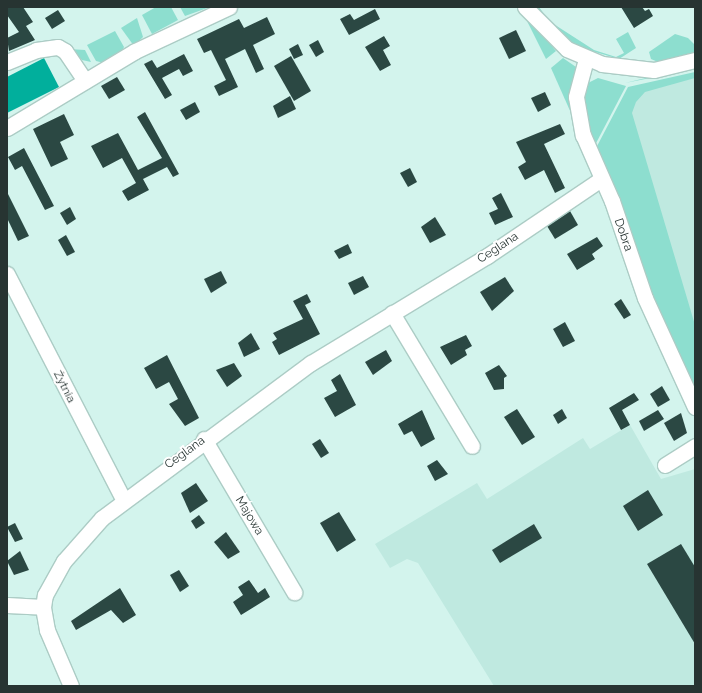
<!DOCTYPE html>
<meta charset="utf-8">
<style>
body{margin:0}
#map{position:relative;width:702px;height:693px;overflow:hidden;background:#d3f4ed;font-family:Raleway,sans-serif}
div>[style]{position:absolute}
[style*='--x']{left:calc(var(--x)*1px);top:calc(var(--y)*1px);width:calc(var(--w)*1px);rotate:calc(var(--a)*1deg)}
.built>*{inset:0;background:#bfe9e0}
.green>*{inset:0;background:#8ddecf}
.water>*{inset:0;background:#01af9c}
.building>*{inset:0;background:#2b4843}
.roads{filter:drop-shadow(1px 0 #acccc5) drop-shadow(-1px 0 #acccc5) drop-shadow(0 1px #acccc5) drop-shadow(0 -1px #acccc5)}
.minor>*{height:15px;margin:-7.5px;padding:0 7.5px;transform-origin:7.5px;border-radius:7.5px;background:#fff}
span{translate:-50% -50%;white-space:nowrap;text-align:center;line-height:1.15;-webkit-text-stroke:4px #fff;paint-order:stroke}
.street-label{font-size:12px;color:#273432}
.frame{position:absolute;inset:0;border:8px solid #273432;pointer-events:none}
</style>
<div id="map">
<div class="built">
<i style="clip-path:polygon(695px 77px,695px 371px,604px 143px,631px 92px)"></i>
<i style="clip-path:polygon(630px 425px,661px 479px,695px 469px,695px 686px,494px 686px,418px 563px,407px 559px,390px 568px,375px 544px,477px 483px,487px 499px,583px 438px,590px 449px)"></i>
</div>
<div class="green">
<i style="clip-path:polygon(156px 7px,171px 7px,178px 20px,152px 34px,142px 15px)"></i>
<i style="clip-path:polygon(180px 7px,210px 7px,185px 16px)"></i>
<i style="clip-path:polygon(533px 7px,539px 7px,549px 21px,594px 50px,616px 57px,624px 53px,616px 39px,628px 32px,636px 48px,619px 59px,585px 49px,570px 42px)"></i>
<i style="clip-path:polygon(527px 16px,556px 51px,546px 59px,525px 17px)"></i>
<i style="clip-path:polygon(137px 18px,143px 37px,134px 46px,121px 28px)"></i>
<i style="clip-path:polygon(115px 31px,124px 47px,121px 53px,104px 63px,96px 61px,87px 45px)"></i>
<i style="clip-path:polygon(675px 34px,688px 38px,695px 45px,695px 54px,658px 62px,651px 59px,649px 52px)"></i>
<i style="clip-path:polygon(68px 49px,85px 50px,91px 62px,82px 60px)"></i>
<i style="clip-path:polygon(563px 58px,576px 67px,571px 113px,551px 68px)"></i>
<i style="clip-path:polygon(695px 66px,695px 69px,625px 83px)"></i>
<i style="clip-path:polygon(695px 72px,695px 78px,645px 92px,636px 102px,632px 113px,695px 325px,695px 388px,646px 284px,595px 150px,628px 87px)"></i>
<i style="clip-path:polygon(598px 78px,626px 86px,594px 147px,581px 109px,586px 84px)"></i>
</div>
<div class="water">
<i style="clip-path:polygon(44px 58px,59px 87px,7px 113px,7px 77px)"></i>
</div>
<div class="building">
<i style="clip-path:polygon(7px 7px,23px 7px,33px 22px,26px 26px,35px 40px,9px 51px,7px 38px,19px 32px,7px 15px)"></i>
<i style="clip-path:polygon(621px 7px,642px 7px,645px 11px,649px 9px,653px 16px,634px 28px)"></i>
<i style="clip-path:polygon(375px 9px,380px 19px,349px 35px,340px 19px,350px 14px,354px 20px)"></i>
<i style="clip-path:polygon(58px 10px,65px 21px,52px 29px,45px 18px)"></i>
<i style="clip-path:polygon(267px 17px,275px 34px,253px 45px,264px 69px,256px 73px,245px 49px,225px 59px,238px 87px,219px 96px,214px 86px,226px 80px,211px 50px,204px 53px,197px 39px,239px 19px,244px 28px)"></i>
<i style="clip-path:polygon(516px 30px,526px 51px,509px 59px,499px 38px)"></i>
<i style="clip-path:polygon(384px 36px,390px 46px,383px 50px,391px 65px,380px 71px,365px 47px)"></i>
<i style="clip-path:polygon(318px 40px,324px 52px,316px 57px,309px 45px)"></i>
<i style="clip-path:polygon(298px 44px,303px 55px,294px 59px,289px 49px)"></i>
<i style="clip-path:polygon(184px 54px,193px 71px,183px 76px,179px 69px,162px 78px,172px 95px,165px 99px,144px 64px,152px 60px,157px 68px)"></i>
<i style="clip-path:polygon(291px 56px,311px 91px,294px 101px,274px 66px)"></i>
<i style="clip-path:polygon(117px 77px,125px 90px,109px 99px,101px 86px)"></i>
<i style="clip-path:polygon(545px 92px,551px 105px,538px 112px,531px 98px)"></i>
<i style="clip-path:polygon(290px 96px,296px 109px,278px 118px,273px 106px)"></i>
<i style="clip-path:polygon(195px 102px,200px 112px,186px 120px,180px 110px)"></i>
<i style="clip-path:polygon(145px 112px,179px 174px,173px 177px,167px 167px,143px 179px,149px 190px,128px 201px,122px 191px,136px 183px,122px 158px,103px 168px,91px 146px,118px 133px,138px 170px,162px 158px,137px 117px)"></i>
<i style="clip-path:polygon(64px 114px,74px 135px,60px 142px,68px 159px,51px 167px,33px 129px)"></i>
<i style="clip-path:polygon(560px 124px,565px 134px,544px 144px,565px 188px,555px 193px,544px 170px,525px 180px,518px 167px,526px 162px,516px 142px)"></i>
<i style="clip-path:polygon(24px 148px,54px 206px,45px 210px,22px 166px,15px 170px,8px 157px)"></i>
<i style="clip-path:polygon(410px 168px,417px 182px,408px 187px,400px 173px)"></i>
<i style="clip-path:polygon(7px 192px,29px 236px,18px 241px,7px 218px)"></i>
<i style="clip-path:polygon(501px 193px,513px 217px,495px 225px,489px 213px,498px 209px,492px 198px)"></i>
<i style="clip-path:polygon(70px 207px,76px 219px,67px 225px,60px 213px)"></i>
<i style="clip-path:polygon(570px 211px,578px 225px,555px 239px,547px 226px)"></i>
<i style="clip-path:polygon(435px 217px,446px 235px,430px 243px,421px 227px)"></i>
<i style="clip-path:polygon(66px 235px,75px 252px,67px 256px,58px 240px)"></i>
<i style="clip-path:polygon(597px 237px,603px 246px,592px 254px,595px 259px,577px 270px,567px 254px)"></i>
<i style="clip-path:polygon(348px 244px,352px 253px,339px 259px,334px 251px)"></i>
<i style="clip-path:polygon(221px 271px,227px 283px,211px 293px,204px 279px)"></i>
<i style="clip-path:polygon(363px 276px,369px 287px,354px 295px,348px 283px)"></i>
<i style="clip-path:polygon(505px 277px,514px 291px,492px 311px,480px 292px)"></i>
<i style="clip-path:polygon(307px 294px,311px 302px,305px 305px,320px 334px,279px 355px,272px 342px,277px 339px,273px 333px,303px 319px,293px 301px)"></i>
<i style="clip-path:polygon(621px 299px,631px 315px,624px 319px,614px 304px)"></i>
<i style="clip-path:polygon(565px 322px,575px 341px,563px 347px,553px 329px)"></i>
<i style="clip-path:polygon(251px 333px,260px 349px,244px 357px,238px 343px)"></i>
<i style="clip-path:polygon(466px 335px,472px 346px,465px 350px,467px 355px,451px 365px,440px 347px)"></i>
<i style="clip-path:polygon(386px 350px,392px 361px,373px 375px,365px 362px)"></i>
<i style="clip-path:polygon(167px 355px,199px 418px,185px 426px,169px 404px,178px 399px,169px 382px,156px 389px,144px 368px)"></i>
<i style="clip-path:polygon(234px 363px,242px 376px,227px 387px,216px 370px)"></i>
<i style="clip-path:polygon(499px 365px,507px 376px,504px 378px,504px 389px,494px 390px,485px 373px)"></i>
<i style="clip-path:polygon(340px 374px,356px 405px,335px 417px,324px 398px,337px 391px,331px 380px)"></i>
<i style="clip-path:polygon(662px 386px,670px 400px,658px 407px,650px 394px)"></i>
<i style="clip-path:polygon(634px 393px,639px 400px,622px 410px,630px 425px,621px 430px,609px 408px)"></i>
<i style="clip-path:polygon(517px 409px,535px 437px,522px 445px,504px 417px)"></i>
<i style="clip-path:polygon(562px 409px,567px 418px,558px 424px,553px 415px)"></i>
<i style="clip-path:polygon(422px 410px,435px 439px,421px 447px,412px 431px,404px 435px,398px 424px)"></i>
<i style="clip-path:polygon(658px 410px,664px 419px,644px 431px,639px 421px)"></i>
<i style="clip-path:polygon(681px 413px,687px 433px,674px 441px,664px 423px)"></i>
<i style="clip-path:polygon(320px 439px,329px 453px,321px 458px,312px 444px)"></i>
<i style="clip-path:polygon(437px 460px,448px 474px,435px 481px,427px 466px)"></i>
<i style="clip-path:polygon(196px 483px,208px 501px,190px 513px,181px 493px)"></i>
<i style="clip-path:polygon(648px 490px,663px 515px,638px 531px,623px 506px)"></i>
<i style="clip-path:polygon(339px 512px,356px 540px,337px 552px,320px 523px)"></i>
<i style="clip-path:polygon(199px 515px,205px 523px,196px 529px,191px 521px)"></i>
<i style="clip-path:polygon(15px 523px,23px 539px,15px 542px,7px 527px)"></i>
<i style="clip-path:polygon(534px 524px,542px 538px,500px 563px,492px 550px)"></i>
<i style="clip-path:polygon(226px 532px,240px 552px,228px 559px,214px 542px)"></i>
<i style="clip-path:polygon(681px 544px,695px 567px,695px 644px,647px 564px)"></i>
<i style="clip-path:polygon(20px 551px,29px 570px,14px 575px,7px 561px)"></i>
<i style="clip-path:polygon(179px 570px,189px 586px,180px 592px,170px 575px)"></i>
<i style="clip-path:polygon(249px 580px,258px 593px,265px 588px,270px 597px,241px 615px,233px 602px,243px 595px,238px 587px)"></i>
<i style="clip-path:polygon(120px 588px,136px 615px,123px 623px,111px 610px,76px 630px,71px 621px)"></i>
</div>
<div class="roads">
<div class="minor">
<i style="--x:525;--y:7;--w:59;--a:45"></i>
<i style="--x:567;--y:49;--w:38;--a:23"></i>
<i style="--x:602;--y:64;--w:52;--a:6.6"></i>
<i style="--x:654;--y:70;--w:42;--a:-13.7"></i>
<i style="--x:586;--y:59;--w:39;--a:105"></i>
<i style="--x:576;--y:97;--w:39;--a:80"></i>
<i style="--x:583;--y:135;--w:72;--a:66.3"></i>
<i style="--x:612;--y:201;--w:102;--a:71.2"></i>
<i style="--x:645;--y:298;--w:120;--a:65.4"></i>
<i style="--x:7;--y:62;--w:31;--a:-22"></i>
<i style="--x:36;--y:50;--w:22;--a:-8"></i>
<i style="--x:58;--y:47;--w:8;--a:30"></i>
<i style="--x:65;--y:51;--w:36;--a:56"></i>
<i style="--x:7;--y:128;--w:149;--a:-31"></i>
<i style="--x:135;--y:51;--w:104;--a:-25.1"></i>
<i style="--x:7;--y:274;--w:253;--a:62.7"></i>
<i style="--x:392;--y:313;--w:155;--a:59"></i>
<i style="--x:204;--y:439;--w:178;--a:59.5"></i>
<i style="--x:665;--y:465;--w:36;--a:-32"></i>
<i style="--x:7;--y:605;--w:36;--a:3"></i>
<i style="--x:71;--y:686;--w:61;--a:-113.2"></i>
<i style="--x:47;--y:630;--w:23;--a:-100"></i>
<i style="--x:43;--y:607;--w:12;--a:-81"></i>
<i style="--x:45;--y:595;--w:39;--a:-61"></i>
<i style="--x:64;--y:561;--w:57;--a:-48.5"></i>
<i style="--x:102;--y:518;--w:260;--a:-36.6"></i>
<i style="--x:311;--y:363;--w:206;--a:-31.3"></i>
<i style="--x:487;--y:256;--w:138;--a:-34"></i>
</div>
</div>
<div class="street-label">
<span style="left:623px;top:235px;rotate:71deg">Dobra</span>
<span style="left:498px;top:248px;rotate:-33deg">Ceglana</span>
<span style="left:64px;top:387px;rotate:63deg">Żytnia</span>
<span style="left:185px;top:453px;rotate:-36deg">Ceglana</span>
<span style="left:249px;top:516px;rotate:59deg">Majowa</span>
</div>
<div class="frame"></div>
</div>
